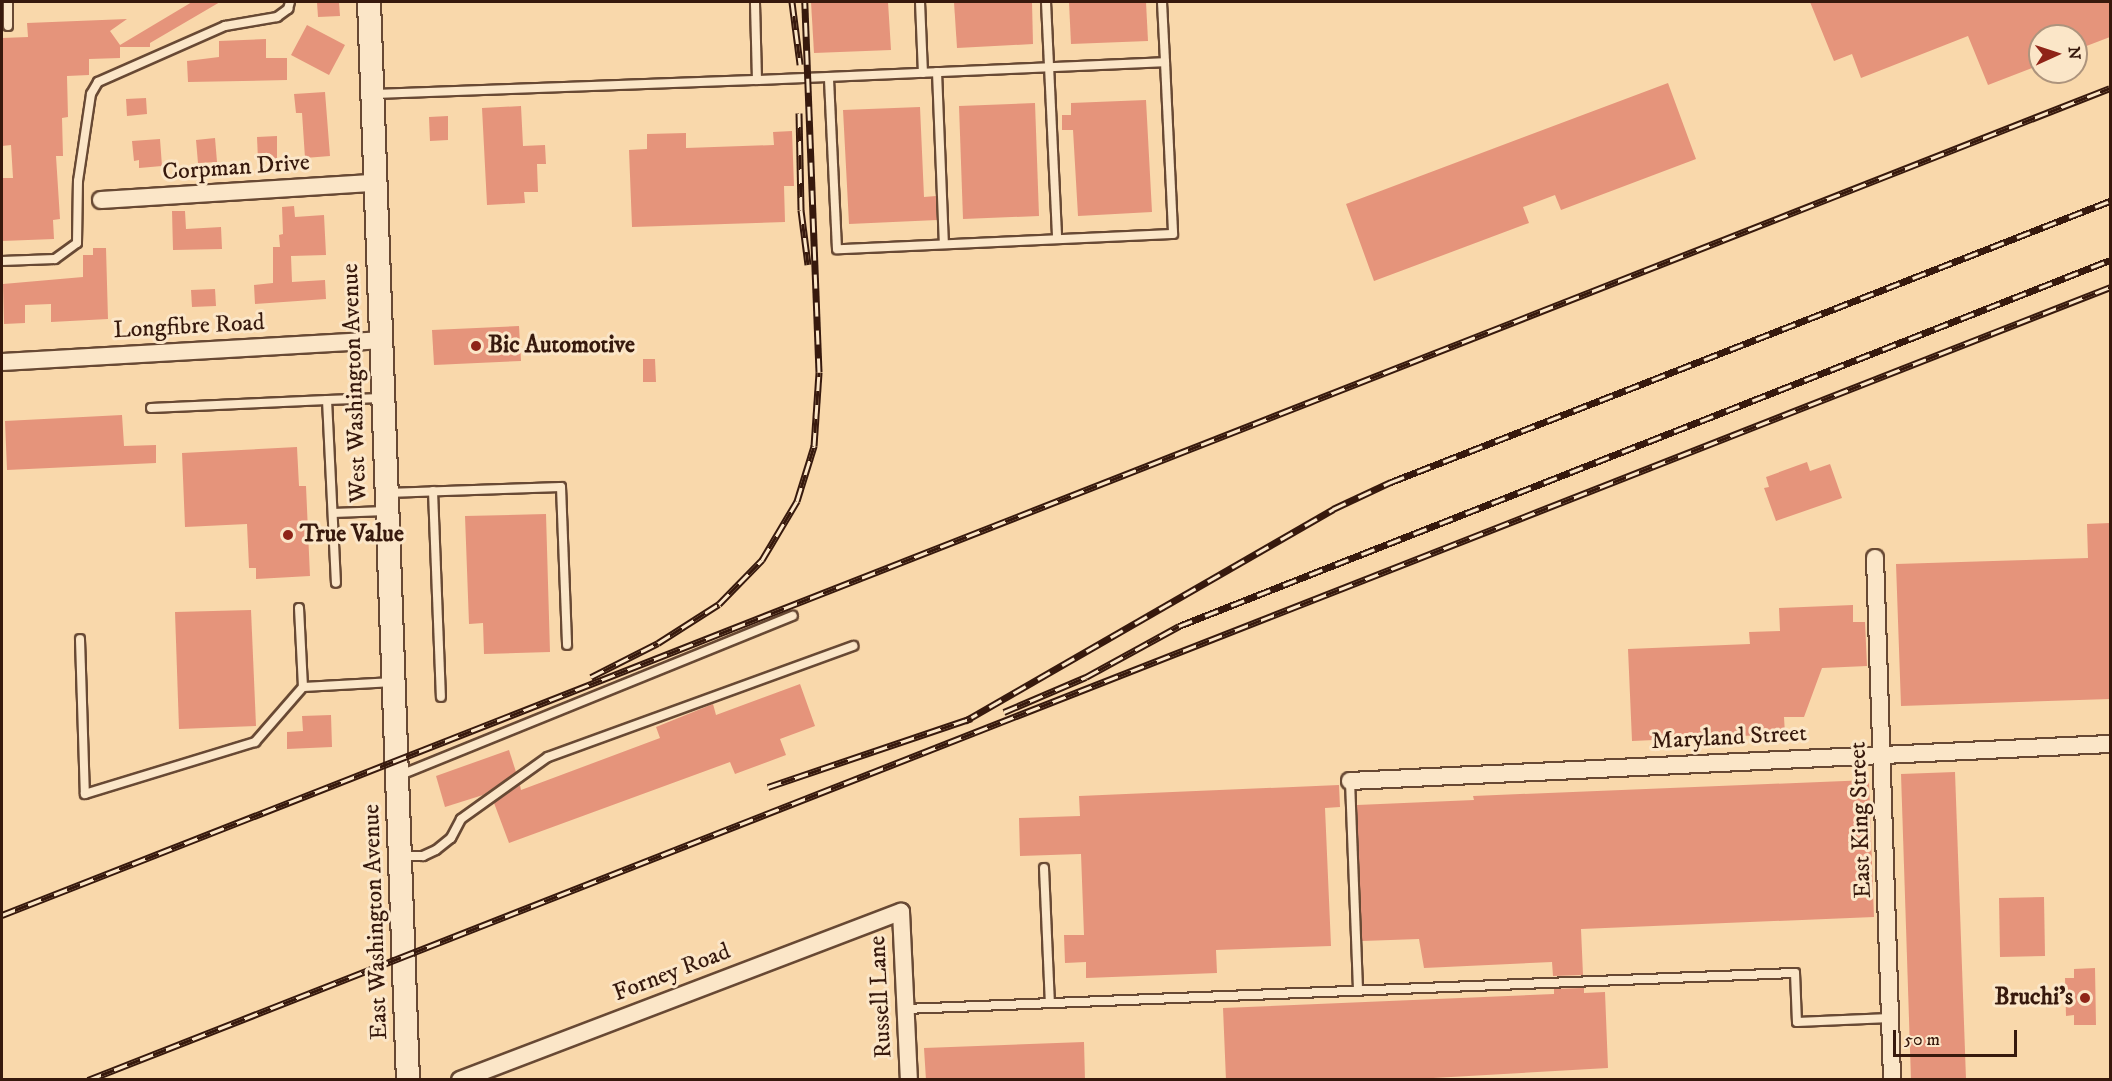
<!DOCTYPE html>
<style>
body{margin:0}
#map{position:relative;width:2112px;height:1081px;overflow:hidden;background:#f9d8ab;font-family:"IM FELL DW Pica",serif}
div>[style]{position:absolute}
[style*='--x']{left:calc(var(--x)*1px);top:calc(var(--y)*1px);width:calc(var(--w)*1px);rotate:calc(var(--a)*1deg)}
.building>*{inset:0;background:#e5947b}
.roads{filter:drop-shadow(2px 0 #684934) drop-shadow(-2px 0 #684934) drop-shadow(0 2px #684934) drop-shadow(0 -2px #684934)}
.lane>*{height:8px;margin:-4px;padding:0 4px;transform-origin:4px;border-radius:4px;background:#fbe6c8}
.street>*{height:16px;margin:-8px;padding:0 8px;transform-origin:8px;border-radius:8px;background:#fbe6c8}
.secondary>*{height:22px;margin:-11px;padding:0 11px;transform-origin:11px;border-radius:11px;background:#fbe6c8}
.rail>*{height:7px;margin-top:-3.5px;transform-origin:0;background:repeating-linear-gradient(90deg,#fbe6c8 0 14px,#37190d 0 28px);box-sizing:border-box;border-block:2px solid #37190d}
.dots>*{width:16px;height:16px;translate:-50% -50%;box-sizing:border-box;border:3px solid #fbe6c8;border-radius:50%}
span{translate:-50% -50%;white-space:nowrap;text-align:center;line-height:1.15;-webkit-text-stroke:6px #fbe6c8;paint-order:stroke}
.street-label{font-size:24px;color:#37190d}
.poi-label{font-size:24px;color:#37190d;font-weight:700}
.left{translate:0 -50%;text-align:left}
.right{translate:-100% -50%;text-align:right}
.frame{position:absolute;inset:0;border:3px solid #37190d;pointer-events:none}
.north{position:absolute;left:2028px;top:24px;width:60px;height:60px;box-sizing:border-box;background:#fbe6c8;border:2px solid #ad947d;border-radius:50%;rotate:87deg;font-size:16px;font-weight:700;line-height:24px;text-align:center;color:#37190d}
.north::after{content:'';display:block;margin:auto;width:21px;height:27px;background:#8f2418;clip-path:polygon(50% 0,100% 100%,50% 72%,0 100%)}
.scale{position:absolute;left:1893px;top:1030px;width:124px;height:27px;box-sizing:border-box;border:3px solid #37190d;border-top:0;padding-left:8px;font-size:18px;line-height:21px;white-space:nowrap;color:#37190d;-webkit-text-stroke:4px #fbe6c8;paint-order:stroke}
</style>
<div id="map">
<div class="building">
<i style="clip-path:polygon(192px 2px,220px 2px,150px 43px,150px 47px,120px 47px,120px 58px,89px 59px,89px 75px,67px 76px,68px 117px,62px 118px,63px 156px,56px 156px,60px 219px,53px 220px,54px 239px,2px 241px,2px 178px,13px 178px,11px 145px,2px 146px,2px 38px,28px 37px,27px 23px,127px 19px,110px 31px,120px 45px)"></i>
<i style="clip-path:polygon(317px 2px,339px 2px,340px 16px,318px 17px)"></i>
<i style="clip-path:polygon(811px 2px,888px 2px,891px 50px,814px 53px)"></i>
<i style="clip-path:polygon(954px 2px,1032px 2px,1033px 44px,957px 48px)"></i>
<i style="clip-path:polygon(1069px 2px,1146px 2px,1148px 41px,1071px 44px)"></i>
<i style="clip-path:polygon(1810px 2px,2110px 2px,2110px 37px,2076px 50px,2076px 36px,2040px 36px,2040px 65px,1988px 85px,1968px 36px,1861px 78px,1852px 54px,1834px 61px)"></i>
<i style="clip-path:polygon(307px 25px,345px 45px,329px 75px,291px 55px)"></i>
<i style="clip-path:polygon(266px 39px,266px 58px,287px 58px,287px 80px,188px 82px,187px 61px,219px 57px,219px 41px)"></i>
<i style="clip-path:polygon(1668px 83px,1696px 159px,1561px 210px,1555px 195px,1523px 207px,1529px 223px,1374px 281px,1346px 204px)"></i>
<i style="clip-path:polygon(325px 92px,330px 156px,305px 158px,302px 113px,296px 113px,294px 94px)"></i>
<i style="clip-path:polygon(146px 98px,147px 114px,127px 116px,126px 99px)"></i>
<i style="clip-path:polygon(1146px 100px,1152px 212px,1078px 216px,1073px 130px,1062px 130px,1062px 115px,1071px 115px,1071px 103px)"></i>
<i style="clip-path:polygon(1035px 103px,1039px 216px,963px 219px,959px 106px)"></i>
<i style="clip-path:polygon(521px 106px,523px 146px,545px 145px,546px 164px,537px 164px,538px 192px,524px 192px,525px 203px,487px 205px,482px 108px)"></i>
<i style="clip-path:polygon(920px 107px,924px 197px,936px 196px,937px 220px,849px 224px,843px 110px)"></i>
<i style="clip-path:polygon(448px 116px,448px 140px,430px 141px,429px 117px)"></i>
<i style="clip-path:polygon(792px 131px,794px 186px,784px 186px,785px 222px,632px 227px,629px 150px,647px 149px,647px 134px,686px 133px,686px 148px,774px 145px,773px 132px)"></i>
<i style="clip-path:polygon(277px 136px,277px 159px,258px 160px,257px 137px)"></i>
<i style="clip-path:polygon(215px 138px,217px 162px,198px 163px,196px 140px)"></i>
<i style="clip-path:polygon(160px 139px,162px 166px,139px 168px,139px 160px,134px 161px,132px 141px)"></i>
<i style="clip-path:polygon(294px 206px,295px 217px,324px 215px,326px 255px,291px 256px,292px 282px,325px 280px,326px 299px,255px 304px,254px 285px,273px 283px,273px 247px,280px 247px,279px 235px,283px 234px,282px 207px)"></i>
<i style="clip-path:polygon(172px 211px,185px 211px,186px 229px,221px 227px,222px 249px,173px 250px)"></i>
<i style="clip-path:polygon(93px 248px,106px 248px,108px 319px,51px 322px,51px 304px,25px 305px,25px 323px,4px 324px,3px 284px,83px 277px,83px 255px,93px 255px)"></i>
<i style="clip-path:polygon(215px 289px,216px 306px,192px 307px,191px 290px)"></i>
<i style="clip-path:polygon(519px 326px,521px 361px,434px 365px,432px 330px)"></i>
<i style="clip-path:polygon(643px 359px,655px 359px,656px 382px,643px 382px)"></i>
<i style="clip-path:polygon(122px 415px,124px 446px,156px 445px,156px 463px,7px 470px,5px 421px)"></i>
<i style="clip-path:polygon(297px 447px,299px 486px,306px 486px,310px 576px,256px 579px,256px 568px,249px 568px,247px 524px,185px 527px,182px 453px)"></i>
<i style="clip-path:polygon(1807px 462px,1810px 471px,1830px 464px,1842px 498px,1776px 521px,1764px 488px,1769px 487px,1766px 477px)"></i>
<i style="clip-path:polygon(546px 514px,550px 652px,484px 654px,483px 623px,469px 624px,465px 516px)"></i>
<i style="clip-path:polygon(2110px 523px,2110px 699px,1901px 706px,1896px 564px,2088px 558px,2087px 524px)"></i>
<i style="clip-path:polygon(1853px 605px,1853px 622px,1865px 622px,1867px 666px,1822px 668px,1804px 717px,1784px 717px,1785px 734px,1632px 741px,1628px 649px,1750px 644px,1749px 632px,1780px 631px,1779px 608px)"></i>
<i style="clip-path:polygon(251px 610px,256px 726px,179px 729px,175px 612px)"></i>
<i style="clip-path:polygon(800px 684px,815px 726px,780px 739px,786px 755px,735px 774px,730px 762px,509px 843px,494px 803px,520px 785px,521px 790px,660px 738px,656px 727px,713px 704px,716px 715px)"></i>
<i style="clip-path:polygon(331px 715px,332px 747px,287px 749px,287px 732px,303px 731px,302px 716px)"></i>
<i style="clip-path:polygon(509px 750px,516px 772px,483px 795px,445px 807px,436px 776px)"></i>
<i style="clip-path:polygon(1955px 772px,1966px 1079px,1911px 1080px,1901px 774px)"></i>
<i style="clip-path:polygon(1869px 780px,1874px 917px,1581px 929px,1583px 975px,1553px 976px,1552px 962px,1424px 968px,1419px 939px,1362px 941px,1357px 805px,1474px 800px,1473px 796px)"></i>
<i style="clip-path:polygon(1339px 785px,1340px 807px,1325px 808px,1331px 946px,1216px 950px,1217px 973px,1086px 978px,1086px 962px,1065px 963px,1064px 935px,1084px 935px,1081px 854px,1020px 856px,1019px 818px,1080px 816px,1079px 796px)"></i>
<i style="clip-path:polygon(2044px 897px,2045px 956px,2000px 957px,1999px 898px)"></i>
<i style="clip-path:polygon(2095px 968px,2096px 1025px,2074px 1025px,2074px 1015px,2066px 1016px,2065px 978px,2074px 978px,2074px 969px)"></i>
<i style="clip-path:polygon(1584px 988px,1584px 993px,1605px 992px,1608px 1068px,1398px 1080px,1226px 1080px,1223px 1008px,1554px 994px,1554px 989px)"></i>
<i style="clip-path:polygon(1084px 1042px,1085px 1080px,926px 1080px,924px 1048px)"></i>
</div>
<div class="roads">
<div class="lane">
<i style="--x:8;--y:2;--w:24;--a:90"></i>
<i style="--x:920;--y:2;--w:71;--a:87.6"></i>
<i style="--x:1046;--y:2;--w:237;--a:87.3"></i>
<i style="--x:1162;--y:2;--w:60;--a:87.1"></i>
<i style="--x:937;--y:72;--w:172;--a:87.7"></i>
<i style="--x:757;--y:80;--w:408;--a:-2.5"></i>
<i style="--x:1165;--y:62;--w:172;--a:87.3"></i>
<i style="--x:1173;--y:234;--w:336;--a:177.4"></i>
<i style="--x:837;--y:249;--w:172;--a:-92.7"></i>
<i style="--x:372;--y:94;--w:385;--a:-2.1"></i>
<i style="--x:757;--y:80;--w:78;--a:-91.5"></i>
<i style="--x:2;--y:261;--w:53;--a:-2.2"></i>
<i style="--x:55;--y:259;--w:27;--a:-36"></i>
<i style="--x:77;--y:243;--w:62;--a:-89.1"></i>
<i style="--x:78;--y:181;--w:88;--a:-81.5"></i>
<i style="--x:91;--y:94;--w:14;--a:-60"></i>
<i style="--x:98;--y:82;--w:139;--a:-23.8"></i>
<i style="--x:225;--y:26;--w:53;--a:-9.8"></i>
<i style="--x:277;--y:17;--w:14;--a:-36"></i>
<i style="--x:288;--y:9;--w:7;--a:-74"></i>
<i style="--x:327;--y:400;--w:54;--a:-2.1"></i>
<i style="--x:151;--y:408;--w:176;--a:-2.6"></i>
<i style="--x:327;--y:400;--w:183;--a:87.2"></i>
<i style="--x:433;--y:491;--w:206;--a:87.8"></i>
<i style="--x:387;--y:493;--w:174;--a:-2"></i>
<i style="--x:561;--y:487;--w:158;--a:87.8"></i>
<i style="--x:333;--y:513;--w:53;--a:-2.2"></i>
<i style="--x:299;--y:608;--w:79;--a:87.1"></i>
<i style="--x:303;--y:687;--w:91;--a:-3.1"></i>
<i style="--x:80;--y:639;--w:155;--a:88.2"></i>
<i style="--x:85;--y:794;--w:178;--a:-17"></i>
<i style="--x:255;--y:742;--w:73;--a:-48.9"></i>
<i style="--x:398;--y:776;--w:426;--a:-22.1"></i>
<i style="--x:1350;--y:781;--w:210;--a:87.8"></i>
<i style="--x:400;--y:856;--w:23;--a:0"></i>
<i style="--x:423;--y:856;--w:14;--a:-25"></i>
<i style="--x:436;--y:850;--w:19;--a:-39"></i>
<i style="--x:451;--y:838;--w:21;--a:-62"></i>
<i style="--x:461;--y:819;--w:107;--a:-35.5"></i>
<i style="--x:548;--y:757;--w:325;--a:-20"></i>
<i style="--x:1044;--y:868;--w:135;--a:87.5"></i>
<i style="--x:905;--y:1009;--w:891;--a:-2.32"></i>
<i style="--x:1795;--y:973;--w:49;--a:87.7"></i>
<i style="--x:1797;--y:1022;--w:93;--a:-2.5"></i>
</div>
<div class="street">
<i style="--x:101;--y:200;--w:274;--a:-3.6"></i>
<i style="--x:2;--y:362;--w:379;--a:-3.3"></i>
<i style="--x:1875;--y:558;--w:522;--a:88.13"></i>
<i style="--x:1350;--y:781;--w:761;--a:-2.79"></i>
<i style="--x:460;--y:1080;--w:472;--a:-20.9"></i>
<i style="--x:901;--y:912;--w:168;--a:87.3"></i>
</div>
<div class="secondary">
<i style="--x:369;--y:2;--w:1079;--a:87.93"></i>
</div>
</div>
<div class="rail">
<i style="--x:792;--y:2;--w:63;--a:82.6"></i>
<i style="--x:799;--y:113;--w:97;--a:88.8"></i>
<i style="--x:801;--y:210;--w:55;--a:82.7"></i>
<i style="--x:591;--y:677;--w:75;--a:-26.9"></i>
<i style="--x:658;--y:643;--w:72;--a:-32.6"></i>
<i style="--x:719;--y:604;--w:62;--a:-45.7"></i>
<i style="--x:762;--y:560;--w:69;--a:-59.3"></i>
<i style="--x:797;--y:501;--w:58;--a:-72.8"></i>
<i style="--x:814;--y:446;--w:74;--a:-86.1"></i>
<i style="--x:819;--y:372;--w:370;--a:-92.2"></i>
<i style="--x:1004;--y:712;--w:89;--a:-23.1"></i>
<i style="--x:1086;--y:677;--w:106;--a:-28.7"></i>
<i style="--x:1179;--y:626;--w:1000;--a:-21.46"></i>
<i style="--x:965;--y:721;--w:425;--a:-29.9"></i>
<i style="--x:1333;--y:509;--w:64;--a:-25"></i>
<i style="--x:1391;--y:482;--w:772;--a:-21.35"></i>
<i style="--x:768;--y:787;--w:215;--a:-18.7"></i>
<i style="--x:2;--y:915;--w:2264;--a:-21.42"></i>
<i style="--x:88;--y:1080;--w:2172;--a:-21.41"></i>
</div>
<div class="dots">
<i style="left:476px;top:346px;background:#8f2418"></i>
<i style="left:288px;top:535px;background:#8f2418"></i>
<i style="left:2085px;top:998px;background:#8f2418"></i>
</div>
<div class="street-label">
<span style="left:236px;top:168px;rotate:-4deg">Corpman Drive</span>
<span style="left:189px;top:327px;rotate:-3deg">Longfibre Road</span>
<span style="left:355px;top:383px;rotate:-92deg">West Washington Avenue</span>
<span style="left:1729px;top:738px;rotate:-3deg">Maryland Street</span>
<span style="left:1861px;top:820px;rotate:-92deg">East King Street</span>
<span style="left:376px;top:922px;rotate:-92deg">East Washington Avenue</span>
<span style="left:672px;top:973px;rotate:-21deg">Forney Road</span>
<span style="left:881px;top:997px;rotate:-93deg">Russell Lane</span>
</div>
<div class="poi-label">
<span class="left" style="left:488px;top:346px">Bic Automotive</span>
<span class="left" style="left:300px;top:535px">True Value</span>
<span class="right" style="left:2073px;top:998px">Bruchi's</span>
</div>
<div class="frame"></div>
<div class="north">N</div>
<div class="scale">50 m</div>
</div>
